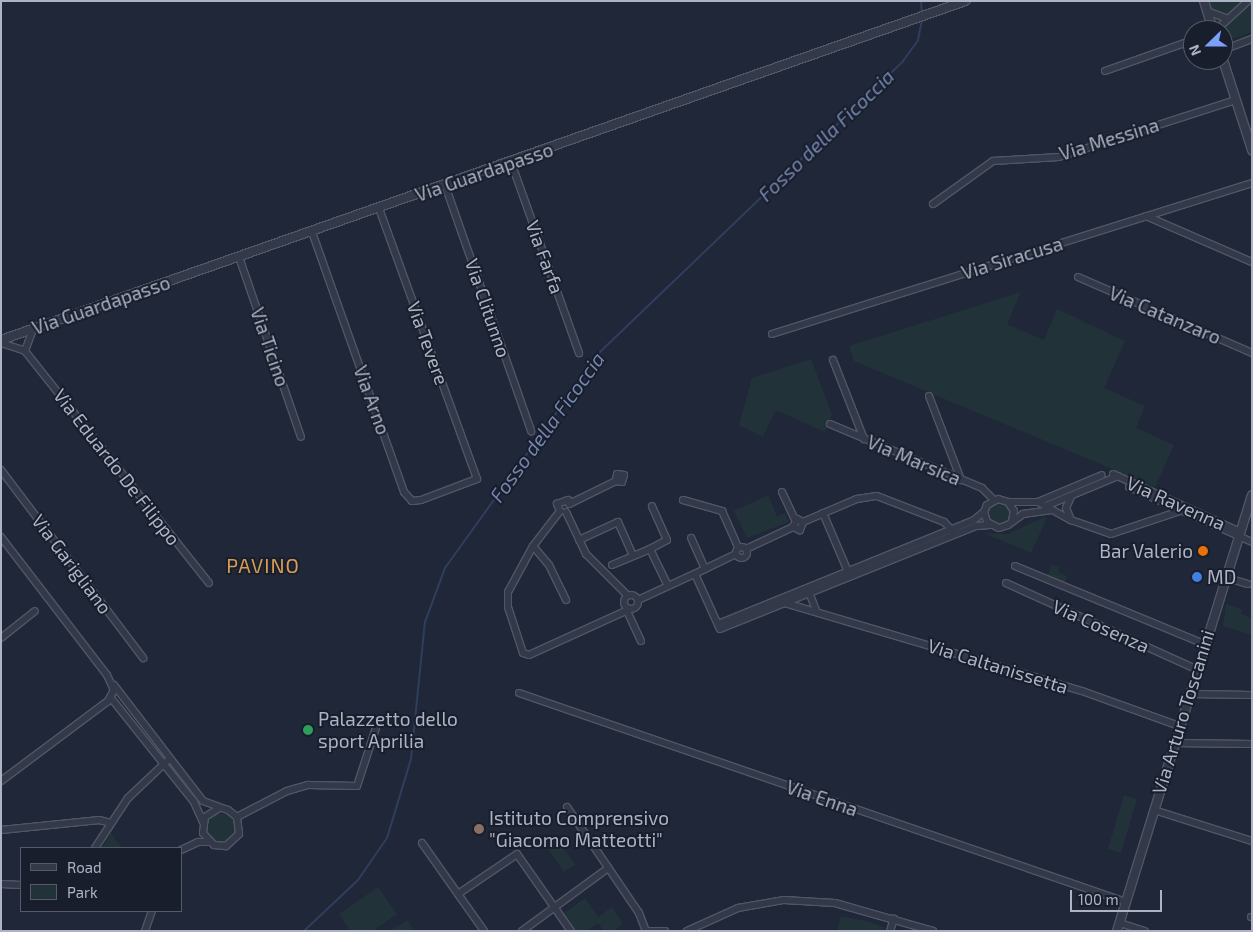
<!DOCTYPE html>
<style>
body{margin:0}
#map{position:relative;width:1253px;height:932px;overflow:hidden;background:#1f2738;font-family:"Exo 2",sans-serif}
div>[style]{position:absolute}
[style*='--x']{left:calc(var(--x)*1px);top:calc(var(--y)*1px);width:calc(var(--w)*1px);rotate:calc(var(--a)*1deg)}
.green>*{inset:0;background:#213339}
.round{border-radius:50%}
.stream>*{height:2px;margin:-1px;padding:0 1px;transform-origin:1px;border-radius:1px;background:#303e5e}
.roads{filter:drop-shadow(1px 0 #505666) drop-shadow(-1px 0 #505666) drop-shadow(0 1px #505666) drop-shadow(0 -1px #505666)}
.minor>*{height:6px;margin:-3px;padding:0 3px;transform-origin:3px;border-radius:3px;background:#333948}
.minor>.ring{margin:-3px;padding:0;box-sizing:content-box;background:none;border:6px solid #333948;border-radius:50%}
.tertiary>*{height:8px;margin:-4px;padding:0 4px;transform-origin:4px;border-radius:4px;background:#333948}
.dots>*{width:14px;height:14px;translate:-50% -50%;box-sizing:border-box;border:2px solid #181e2c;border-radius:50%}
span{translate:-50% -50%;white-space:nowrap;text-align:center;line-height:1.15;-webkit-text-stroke:4px #181e2c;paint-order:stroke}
.street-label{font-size:19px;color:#adb3c5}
.poi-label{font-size:19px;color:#adb3c5}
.right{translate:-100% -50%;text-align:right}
.left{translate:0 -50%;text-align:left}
.water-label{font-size:20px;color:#7486af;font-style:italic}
.neighbourhood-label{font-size:20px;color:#d79c56;letter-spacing:1px}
.frame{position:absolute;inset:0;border:2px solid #adb3c5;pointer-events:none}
.legend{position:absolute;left:20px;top:847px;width:162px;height:65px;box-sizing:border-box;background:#181e2c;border:1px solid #545a69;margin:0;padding:6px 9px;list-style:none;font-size:15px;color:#adb3c5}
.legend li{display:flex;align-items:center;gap:10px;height:25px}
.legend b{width:25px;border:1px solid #545a69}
.north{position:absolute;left:1183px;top:20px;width:50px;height:50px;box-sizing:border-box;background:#181e2c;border:1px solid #545a69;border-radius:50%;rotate:248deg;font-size:14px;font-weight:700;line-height:20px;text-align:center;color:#adb3c5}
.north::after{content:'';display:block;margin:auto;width:18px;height:22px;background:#7b9ffb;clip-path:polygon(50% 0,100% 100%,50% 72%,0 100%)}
.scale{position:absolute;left:1070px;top:890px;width:92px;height:22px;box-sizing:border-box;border:2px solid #adb3c5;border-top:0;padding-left:6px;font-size:15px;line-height:18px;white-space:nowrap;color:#adb3c5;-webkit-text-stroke:4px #181e2c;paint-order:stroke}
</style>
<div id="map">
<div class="green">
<i style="clip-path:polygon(1206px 1px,1252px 1px,1252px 32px,1223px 42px,1223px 30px,1216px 30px)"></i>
<i style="clip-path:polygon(1021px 292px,1007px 324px,1044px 340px,1057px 309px,1125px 341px,1104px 388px,1145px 406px,1136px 428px,1174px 445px,1155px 487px,854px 361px,849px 346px)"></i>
<i style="clip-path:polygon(811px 359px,832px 414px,825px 432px,776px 410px,763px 437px,739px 425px,752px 378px)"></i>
<i style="clip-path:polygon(768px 495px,777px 516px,785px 513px,789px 522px,747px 538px,734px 511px)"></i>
<i class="round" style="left:987px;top:502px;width:24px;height:24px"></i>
<i style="clip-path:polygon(1044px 517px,1047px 518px,1031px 553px,984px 533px,1008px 534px)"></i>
<i style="clip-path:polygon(1052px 565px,1059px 567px,1058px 572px,1067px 576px,1064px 584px,1047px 577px)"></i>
<i style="clip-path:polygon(1226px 604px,1242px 609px,1241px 614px,1252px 618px,1252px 635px,1223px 626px)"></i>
<i style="clip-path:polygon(1124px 795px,1137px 799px,1121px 853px,1108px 849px)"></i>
<i class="round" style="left:207px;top:814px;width:28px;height:28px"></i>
<i style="clip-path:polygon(111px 833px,122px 848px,102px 848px)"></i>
<i style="clip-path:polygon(555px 835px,575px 865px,564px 872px,544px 843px)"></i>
<i style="clip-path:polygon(378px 887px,397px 914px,373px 931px,350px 931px,339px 914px)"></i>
<i style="clip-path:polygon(585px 898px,598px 917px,612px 907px,623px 924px,613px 931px,604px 931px,598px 923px,587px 931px,576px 931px,564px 913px)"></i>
<i style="clip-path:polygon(841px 916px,870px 922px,884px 927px,883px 931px,837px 931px)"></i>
<i style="clip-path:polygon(408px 920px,414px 931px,389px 931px)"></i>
</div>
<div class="stream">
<i style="--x:921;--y:1;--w:13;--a:86"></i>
<i style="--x:304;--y:931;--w:74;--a:-43.4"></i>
<i style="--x:358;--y:880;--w:51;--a:-55.4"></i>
<i style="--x:387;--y:838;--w:83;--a:-73.1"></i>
<i style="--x:411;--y:759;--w:138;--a:-84.2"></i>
<i style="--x:425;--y:622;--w:58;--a:-69.7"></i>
<i style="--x:445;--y:568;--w:267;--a:-54.3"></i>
<i style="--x:601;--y:351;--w:419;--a:-43.8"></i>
<i style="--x:903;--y:61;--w:26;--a:-54"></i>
<i style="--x:918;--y:40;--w:21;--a:-79"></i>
</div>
<div class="roads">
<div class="minor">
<i style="--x:1207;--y:11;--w:22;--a:21"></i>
<i style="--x:1216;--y:30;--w:43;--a:-42.2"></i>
<i style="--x:1223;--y:50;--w:31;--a:-21"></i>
<i style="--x:1105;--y:71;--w:93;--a:-19.4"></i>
<i style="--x:511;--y:162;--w:203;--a:70.4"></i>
<i style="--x:445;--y:185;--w:261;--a:70.7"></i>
<i style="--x:933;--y:204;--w:74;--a:-35.6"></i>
<i style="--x:993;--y:161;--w:66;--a:-3.5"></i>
<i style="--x:1059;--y:157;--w:186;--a:-17.9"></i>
<i style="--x:1146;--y:216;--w:116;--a:23.5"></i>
<i style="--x:312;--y:232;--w:276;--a:70.5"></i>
<i style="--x:404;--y:492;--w:12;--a:48"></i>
<i style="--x:412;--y:501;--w:9;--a:-6"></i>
<i style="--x:421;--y:500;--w:60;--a:-20.6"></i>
<i style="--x:477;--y:479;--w:288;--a:-109.9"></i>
<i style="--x:239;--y:257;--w:190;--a:71"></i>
<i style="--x:1078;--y:277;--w:190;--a:23.6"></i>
<i style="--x:772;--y:334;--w:503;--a:-17.46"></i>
<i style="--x:1;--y:343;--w:25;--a:18"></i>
<i style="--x:25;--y:351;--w:296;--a:51.6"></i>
<i style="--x:25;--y:351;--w:23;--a:-70"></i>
<i style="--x:833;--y:360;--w:85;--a:68.6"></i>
<i style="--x:929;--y:396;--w:90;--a:69.1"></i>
<i style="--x:830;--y:424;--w:165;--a:22.8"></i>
<i style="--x:982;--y:488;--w:17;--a:45"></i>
<i style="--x:1;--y:470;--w:236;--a:52.9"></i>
<i style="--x:1113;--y:474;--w:140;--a:24.5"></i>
<i style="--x:1129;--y:487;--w:135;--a:24.1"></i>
<i style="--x:782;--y:492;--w:31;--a:65"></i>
<i style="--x:683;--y:500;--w:41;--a:15.8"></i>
<i style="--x:722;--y:511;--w:39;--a:66"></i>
<i style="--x:1008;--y:502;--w:30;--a:0"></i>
<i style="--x:1038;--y:502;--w:38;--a:29"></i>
<i style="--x:1071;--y:520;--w:42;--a:19.3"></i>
<i style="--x:1111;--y:534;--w:73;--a:-18.4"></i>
<i style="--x:1038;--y:502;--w:69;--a:-22.9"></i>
<i style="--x:569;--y:504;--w:52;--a:-26.1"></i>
<i style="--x:616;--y:481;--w:6;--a:9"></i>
<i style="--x:622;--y:482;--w:7;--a:-74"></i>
<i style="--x:624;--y:475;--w:7;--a:-172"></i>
<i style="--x:617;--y:474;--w:7;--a:98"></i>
<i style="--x:1046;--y:506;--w:78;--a:-22.6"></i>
<i style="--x:560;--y:511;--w:44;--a:127.6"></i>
<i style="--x:533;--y:546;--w:52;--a:118.5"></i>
<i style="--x:508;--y:592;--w:15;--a:90"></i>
<i style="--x:508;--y:607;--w:48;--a:71.9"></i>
<i style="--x:523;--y:653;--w:6;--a:18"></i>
<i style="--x:529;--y:655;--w:111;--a:-24.5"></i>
<i style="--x:560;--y:511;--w:8;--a:-113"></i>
<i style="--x:557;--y:504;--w:12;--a:-20"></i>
<i style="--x:568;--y:500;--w:4;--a:76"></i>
<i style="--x:566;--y:512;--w:47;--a:64.5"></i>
<i style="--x:586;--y:554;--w:59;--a:45"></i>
<i style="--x:823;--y:513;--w:66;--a:66.9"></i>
<i style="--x:1071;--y:520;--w:13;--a:-113"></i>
<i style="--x:1066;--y:508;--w:12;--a:-66"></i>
<i style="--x:1012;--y:521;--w:10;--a:-79"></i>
<i style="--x:1014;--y:511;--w:11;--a:-124"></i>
<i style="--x:1008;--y:502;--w:10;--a:-163"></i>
<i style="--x:998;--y:499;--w:13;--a:151"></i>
<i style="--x:987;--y:505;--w:8;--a:113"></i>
<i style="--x:984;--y:512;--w:10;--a:73"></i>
<i style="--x:987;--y:522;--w:13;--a:27"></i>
<i style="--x:999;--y:528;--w:9;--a:-18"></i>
<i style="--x:1008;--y:525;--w:19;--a:-36"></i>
<i style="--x:1023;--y:514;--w:27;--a:-8"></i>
<i style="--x:803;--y:522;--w:9;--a:111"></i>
<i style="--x:800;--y:530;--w:8;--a:-157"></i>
<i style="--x:793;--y:527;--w:9;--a:-63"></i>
<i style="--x:797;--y:519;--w:7;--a:27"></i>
<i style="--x:803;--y:522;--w:59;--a:-23.1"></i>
<i style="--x:857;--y:499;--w:20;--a:-9"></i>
<i style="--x:877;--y:496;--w:72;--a:21.2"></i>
<i style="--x:944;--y:522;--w:14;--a:45"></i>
<i style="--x:1;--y:537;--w:174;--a:52.5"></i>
<i style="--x:107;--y:675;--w:17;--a:65"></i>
<i style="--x:114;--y:690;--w:13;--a:119"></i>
<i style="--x:108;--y:701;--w:134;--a:143.2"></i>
<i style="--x:579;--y:540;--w:43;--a:-24.8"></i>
<i style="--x:618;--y:522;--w:36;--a:66"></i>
<i style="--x:533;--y:546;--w:25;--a:50"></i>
<i style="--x:549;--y:565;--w:39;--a:64"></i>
<i class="ring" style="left:735.5px;top:546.5px;width:5px;height:5px"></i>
<i style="--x:650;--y:549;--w:19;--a:-28"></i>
<i style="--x:667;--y:540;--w:37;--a:-114"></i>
<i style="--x:746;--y:549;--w:52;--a:-25.1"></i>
<i style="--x:612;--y:565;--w:41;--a:-22.8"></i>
<i style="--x:650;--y:549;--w:41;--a:64.1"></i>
<i style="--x:1015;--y:566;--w:204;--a:22.4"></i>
<i style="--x:705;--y:569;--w:34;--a:-26"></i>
<i style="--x:695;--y:574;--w:60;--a:65.6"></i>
<i style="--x:720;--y:629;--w:276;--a:-21.9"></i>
<i style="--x:976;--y:526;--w:14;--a:-4"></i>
<i style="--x:1225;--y:577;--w:24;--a:17"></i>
<i style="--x:1006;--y:583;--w:209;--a:24.4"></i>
<i style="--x:809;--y:592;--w:19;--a:69"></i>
<i class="ring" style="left:624px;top:595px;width:8px;height:8px"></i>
<i style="--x:638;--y:600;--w:74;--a:-24.8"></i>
<i style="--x:705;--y:569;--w:34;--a:-114"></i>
<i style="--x:785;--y:603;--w:310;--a:16.5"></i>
<i style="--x:1082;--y:691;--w:103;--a:19.8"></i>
<i style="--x:627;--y:611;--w:33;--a:65"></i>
<i style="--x:718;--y:624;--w:276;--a:-22.1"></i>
<i style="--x:974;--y:520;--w:13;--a:-39"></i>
<i style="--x:1;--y:638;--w:43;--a:-38.5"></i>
<i style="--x:114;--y:685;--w:146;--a:52.5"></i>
<i style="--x:203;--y:801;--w:27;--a:20"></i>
<i style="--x:228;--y:810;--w:11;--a:38"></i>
<i style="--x:237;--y:817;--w:17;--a:83"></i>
<i style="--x:239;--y:834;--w:18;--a:137"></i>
<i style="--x:226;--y:846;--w:12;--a:-175"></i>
<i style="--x:214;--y:845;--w:16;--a:-133"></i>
<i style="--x:203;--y:833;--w:16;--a:-83"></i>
<i style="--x:205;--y:817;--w:15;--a:-32"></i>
<i style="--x:519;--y:693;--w:642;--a:19"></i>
<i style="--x:1190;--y:694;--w:62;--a:0.9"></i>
<i style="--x:111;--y:698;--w:133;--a:51.4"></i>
<i style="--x:194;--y:802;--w:22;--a:66"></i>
<i style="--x:1174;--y:743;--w:78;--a:0.7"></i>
<i style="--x:567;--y:807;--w:128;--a:55.8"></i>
<i style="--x:639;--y:913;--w:19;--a:69"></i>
<i style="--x:1154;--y:810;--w:103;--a:17.6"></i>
<i style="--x:237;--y:817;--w:56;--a:-27.5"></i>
<i style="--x:287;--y:791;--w:22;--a:-16"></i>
<i style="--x:308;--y:785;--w:49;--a:1.2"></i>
<i style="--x:357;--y:786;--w:61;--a:-71.9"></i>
<i style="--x:1;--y:830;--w:99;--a:-5.8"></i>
<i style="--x:99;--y:820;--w:12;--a:14"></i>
<i style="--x:422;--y:843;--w:108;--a:54.8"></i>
<i style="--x:95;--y:848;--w:60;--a:-56.6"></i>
<i style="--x:128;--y:798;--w:54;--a:-43.5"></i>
<i style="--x:181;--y:850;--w:19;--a:-25"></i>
<i style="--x:198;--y:842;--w:11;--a:0"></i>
<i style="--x:1;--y:884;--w:20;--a:3"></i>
<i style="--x:458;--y:894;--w:71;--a:-34.1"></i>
<i style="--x:517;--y:854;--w:94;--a:55"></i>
<i style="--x:1251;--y:917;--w:1;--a:0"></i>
<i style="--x:1120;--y:923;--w:26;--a:18"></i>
<i style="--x:145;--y:931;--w:21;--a:-71"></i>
<i style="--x:522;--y:931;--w:107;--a:-36.2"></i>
<i style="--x:650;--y:931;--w:15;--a:0"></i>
<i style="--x:687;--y:931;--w:56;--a:-24.3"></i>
<i style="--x:738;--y:908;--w:47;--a:-9.9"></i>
<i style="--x:784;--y:900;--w:51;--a:3.4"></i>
<i style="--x:835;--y:903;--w:102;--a:15.9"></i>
<i style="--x:890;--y:931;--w:13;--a:-72"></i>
</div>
<div class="tertiary">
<i style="--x:1204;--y:1;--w:30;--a:73"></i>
<i style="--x:1223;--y:60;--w:95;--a:72.1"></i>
<i style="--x:1;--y:340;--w:1022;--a:-19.37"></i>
<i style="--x:1117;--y:931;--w:456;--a:-72.8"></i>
</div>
</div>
<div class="dots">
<i style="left:1203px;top:551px;background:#e8710a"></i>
<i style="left:1197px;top:577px;background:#3f7fe0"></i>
<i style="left:308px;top:730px;background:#2e9e5b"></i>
<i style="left:479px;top:829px;background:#8d6e63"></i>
</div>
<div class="street-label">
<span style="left:1109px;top:139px;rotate:-17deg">Via Messina</span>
<span style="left:484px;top:172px;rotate:-19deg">Via Guardapasso</span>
<span style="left:545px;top:257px;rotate:70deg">Via Farfa</span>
<span style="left:1012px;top:258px;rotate:-17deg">Via Siracusa</span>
<span style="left:101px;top:305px;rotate:-19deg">Via Guardapasso</span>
<span style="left:488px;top:308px;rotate:71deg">Via Clitunno</span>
<span style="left:1165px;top:315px;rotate:23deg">Via Catanzaro</span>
<span style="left:428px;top:343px;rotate:70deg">Via Tevere</span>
<span style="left:270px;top:347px;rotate:71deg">Via Ticino</span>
<span style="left:372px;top:400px;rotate:70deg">Via Arno</span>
<span style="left:914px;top:460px;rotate:23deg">Via Marsica</span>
<span style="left:117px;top:467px;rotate:52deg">Via Eduardo De Filippo</span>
<span style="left:1176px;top:503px;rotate:24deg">Via Ravenna</span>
<span style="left:72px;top:564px;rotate:53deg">Via Garigliano</span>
<span style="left:1101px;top:626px;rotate:24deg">Via Cosenza</span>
<span style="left:998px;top:666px;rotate:17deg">Via Caltanissetta</span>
<span style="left:1183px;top:712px;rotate:-73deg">Via Arturo Toscanini</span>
<span style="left:822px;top:798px;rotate:19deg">Via Enna</span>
</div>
<div class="poi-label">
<span class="right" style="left:1193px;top:551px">Bar Valerio</span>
<span class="left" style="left:1207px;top:577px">MD</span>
<span class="left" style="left:318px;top:730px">Palazzetto dello<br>sport Aprilia</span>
<span class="left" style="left:489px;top:829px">Istituto Comprensivo<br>"Giacomo Matteotti"</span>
</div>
<div class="water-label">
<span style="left:826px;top:135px;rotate:-44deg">Fosso della Ficoccia</span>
<span style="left:547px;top:427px;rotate:-54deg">Fosso della Ficoccia</span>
</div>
<div class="neighbourhood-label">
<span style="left:263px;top:565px">PAVINO</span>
</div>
<div class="frame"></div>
<ul class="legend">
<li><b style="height:6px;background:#333948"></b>Road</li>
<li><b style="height:14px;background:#213339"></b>Park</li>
</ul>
<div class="north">N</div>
<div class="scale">100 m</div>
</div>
